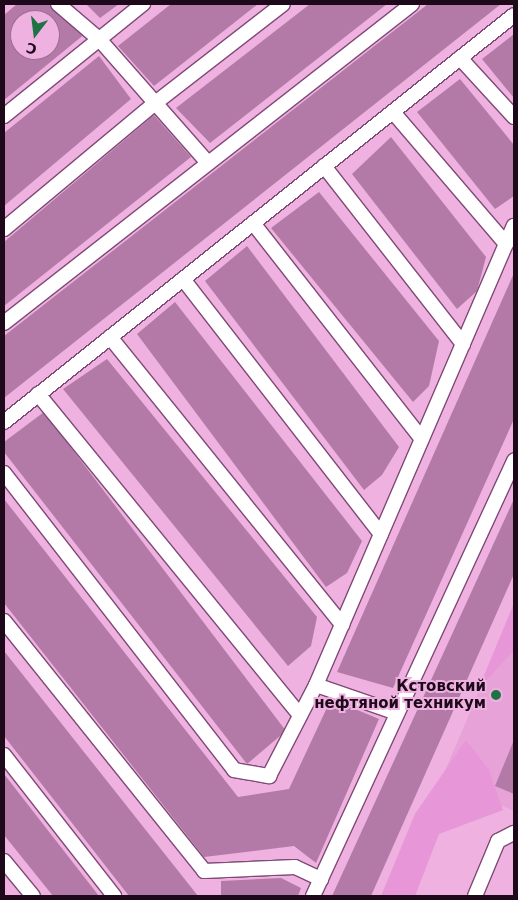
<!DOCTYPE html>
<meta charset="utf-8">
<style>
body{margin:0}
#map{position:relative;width:518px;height:900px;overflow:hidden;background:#eeb1e0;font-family:"DejaVu Sans",sans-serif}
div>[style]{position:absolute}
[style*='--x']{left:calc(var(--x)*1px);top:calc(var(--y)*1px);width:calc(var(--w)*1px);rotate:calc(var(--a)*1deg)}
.built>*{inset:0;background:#e7a3d8}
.green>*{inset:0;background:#e796d7}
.building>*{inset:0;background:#b47aa7}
.roads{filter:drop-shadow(1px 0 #804a76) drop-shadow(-1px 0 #804a76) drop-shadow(0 1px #804a76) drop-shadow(0 -1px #804a76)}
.service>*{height:14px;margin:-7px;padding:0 7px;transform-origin:7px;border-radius:7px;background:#fff}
.dots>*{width:14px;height:14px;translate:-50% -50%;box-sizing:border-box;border:2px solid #eeb1e0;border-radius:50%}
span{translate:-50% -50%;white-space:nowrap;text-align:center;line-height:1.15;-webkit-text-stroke:4px #eeb1e0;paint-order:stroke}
.poi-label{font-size:15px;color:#1e091b;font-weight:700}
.right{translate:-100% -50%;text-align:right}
.frame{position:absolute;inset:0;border:5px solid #1e091b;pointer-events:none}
.north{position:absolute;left:10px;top:10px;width:50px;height:50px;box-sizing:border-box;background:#eeb1e0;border:1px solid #9b6e91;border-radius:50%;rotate:195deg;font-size:14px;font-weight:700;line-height:20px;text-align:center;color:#1e091b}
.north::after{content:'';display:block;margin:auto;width:18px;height:22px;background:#1e7243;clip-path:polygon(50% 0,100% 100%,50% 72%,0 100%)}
</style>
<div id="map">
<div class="built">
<i style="clip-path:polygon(514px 610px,514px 811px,441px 780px)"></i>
</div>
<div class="green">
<i style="clip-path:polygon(514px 603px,514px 650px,478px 690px)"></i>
<i style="clip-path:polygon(466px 740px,489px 770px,503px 810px,439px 834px,415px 896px,381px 896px,415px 814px)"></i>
</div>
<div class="building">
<i style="clip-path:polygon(evenodd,17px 4px,58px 4px,86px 33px,4px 100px,4px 15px,17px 4px,20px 20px,50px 20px,50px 50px,20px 50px,20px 20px)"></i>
<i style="clip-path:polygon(86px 4px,119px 4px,100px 18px)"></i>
<i style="clip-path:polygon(171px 4px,258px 4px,154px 86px,118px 46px)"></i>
<i style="clip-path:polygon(310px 4px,387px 4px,210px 143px,176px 108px)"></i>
<i style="clip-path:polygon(428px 4px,501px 4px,4px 398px,4px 336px)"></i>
<i style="clip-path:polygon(514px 34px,514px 98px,482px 59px)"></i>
<i style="clip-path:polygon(99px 56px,131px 99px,4px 206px,4px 133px)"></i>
<i style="clip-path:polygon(460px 79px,514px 145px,514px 196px,495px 209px,417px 112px)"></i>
<i style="clip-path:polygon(154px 115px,191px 157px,4px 306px,4px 242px)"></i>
<i style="clip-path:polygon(391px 137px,486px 257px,477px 291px,457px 309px,352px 174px)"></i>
<i style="clip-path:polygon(319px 192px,439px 341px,429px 386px,413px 402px,271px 228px)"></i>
<i style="clip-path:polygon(247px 246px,399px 447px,382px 475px,364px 490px,205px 281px)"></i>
<i style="clip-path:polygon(514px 273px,514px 419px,393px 688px,337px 672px)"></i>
<i style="clip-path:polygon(175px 302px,362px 541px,347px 573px,326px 587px,137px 334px)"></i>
<i style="clip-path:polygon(107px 359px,317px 617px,311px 646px,288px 666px,63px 389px)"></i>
<i style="clip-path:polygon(44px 412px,286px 731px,247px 764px,4px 452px,4px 442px)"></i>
<i style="clip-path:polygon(4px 499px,238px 797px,289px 789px,331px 699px,379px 719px,316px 863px,294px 846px,204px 857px,4px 603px)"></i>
<i style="clip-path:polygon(514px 499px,514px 574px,371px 896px,332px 896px)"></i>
<i style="clip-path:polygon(4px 651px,198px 896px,129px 896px,4px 736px)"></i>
<i style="clip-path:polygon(514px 740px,514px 794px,495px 786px)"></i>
<i style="clip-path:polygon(4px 774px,99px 896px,53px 896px,4px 835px)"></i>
<i style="clip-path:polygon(281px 878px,301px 888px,298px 896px,221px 896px,221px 881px)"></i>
</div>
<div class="roads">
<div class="service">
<i style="--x:58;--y:4;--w:54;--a:40.5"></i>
<i style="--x:99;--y:39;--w:165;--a:48.7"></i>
<i style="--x:460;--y:58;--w:80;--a:47.5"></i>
<i style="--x:393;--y:112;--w:174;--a:49.4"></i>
<i style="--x:4;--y:116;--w:179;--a:-38.9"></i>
<i style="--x:324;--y:166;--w:226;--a:52"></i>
<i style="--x:253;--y:223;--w:274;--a:52"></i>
<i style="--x:4;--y:229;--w:195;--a:-39.8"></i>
<i style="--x:154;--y:104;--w:163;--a:-37.8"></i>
<i style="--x:183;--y:279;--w:323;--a:52.2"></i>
<i style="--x:4;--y:323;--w:518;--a:-38.02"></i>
<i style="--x:110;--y:337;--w:370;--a:51.1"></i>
<i style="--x:38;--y:394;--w:414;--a:50.8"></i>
<i style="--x:4;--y:422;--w:652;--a:-38.59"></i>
<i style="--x:4;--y:473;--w:376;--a:52.2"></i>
<i style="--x:234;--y:770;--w:36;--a:10"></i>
<i style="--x:269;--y:776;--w:102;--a:-62.7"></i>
<i style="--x:316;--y:685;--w:500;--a:-66.7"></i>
<i style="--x:4;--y:621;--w:320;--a:51.3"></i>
<i style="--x:204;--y:871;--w:91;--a:-2.5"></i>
<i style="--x:295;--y:867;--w:29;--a:25"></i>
<i style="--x:316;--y:685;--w:86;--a:19.1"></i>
<i style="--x:4;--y:755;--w:179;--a:52"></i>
<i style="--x:4;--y:861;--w:45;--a:50.4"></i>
<i style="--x:313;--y:896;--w:480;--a:-65.2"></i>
<i style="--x:475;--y:896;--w:60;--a:-67.3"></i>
<i style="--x:498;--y:841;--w:18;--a:-27"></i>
</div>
</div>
<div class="dots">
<i style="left:496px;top:695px;background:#1e7243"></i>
</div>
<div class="poi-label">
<span class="right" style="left:486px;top:695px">Кстовский<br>нефтяной техникум</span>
</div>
<div class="frame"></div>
<div class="north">С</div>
</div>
